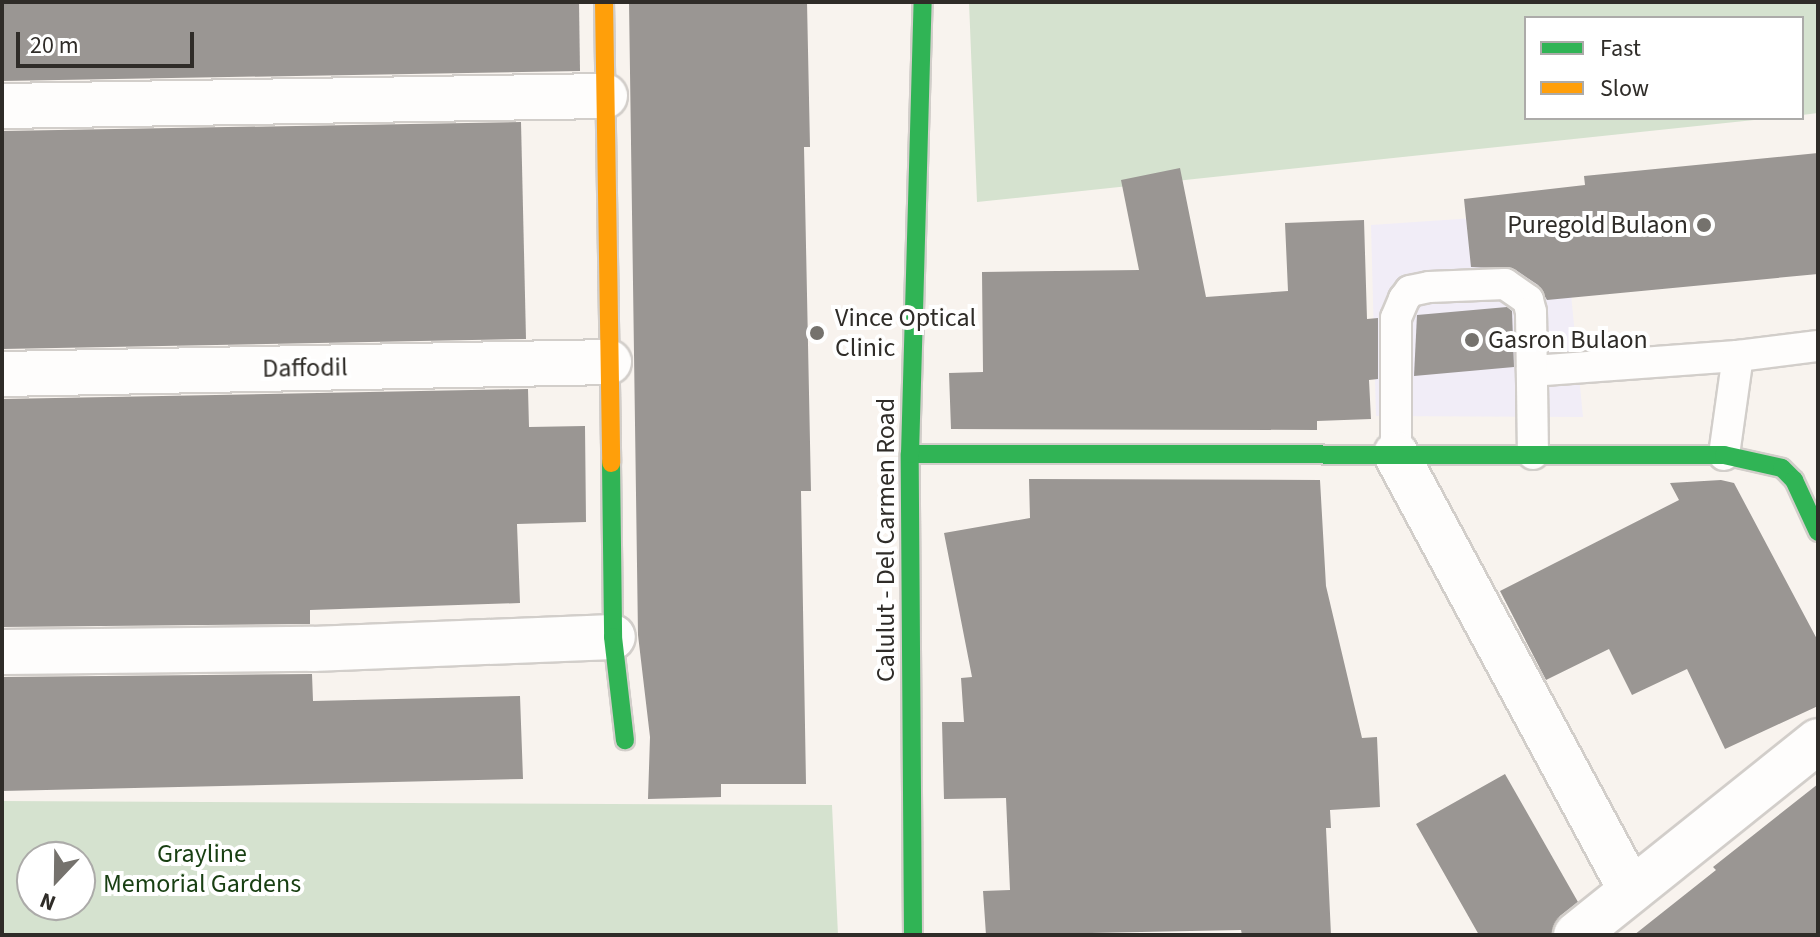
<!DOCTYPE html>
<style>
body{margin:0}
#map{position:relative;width:1820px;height:937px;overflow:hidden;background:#f8f3ee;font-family:"Source Sans 3",sans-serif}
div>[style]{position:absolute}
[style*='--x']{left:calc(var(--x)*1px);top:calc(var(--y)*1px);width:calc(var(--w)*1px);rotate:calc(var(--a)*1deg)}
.commercial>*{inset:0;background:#f1edf7}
.green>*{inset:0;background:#d5e2cf}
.building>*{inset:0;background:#9a9693}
.roads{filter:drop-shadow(2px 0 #d2ceca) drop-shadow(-2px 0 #d2ceca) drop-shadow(0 2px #d2ceca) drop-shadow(0 -2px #d2ceca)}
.lane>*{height:30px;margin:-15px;padding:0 15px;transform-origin:15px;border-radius:15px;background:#fefdfc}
.street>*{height:44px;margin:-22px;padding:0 22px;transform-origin:22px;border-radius:22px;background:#fefdfc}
.fast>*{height:18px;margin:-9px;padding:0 9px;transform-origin:9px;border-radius:9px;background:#30b455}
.slow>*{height:18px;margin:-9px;padding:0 9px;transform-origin:9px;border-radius:9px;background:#ff9f0a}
.dots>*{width:22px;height:22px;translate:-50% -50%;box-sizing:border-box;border:4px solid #fff;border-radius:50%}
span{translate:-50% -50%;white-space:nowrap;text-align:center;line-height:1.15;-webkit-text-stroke:8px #fff;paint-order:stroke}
.poi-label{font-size:26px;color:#2f2c28}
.right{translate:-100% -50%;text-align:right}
.left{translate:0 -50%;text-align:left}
.street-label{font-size:26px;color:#2f2c28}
.park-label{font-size:26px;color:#183f12}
.frame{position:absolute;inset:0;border:4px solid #2f2c28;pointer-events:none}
.legend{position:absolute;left:1524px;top:16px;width:280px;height:104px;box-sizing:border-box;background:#fff;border:2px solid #acaba9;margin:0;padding:10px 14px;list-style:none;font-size:24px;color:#2f2c28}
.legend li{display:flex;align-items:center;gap:16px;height:40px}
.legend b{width:40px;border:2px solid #acaba9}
.north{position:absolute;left:16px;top:841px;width:80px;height:80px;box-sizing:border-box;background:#fff;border:2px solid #acaba9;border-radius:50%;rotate:202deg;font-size:22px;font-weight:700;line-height:32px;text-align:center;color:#2f2c28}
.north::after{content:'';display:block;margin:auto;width:28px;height:36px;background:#75726d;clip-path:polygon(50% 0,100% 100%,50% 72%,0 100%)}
.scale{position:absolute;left:16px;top:32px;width:178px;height:36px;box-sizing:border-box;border:4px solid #2f2c28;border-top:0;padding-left:10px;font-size:24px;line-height:28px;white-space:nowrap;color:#2f2c28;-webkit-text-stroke:6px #fff;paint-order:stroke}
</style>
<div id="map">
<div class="commercial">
<i style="clip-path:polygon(1563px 212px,1583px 417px,1376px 416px,1371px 225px)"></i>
</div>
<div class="green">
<i style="clip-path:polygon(969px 2px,1818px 2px,1818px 113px,1802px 115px,1802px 18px,1526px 18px,1526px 118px,1773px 118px,977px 202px)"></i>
<i style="clip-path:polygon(evenodd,2px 801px,832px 805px,838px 935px,2px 935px,2px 801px,32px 857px,80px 857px,80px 905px,32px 905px,32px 857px)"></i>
</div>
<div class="building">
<i style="clip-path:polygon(2px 2px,579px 2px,580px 71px,2px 81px)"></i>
<i style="clip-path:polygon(629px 2px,807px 2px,810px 147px,804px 147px,811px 491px,801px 491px,806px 784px,721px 784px,721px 797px,648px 799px,650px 737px,638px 635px)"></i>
<i style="clip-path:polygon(521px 122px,526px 339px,2px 349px,2px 131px)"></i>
<i style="clip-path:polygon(1818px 153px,1818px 274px,1547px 300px,1538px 285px,1514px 269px,1471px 267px,1464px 199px,1585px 185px,1584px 176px)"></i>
<i style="clip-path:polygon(1180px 168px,1206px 297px,1288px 291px,1285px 223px,1364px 220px,1367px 319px,1378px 318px,1378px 379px,1369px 380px,1371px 419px,1317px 421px,1317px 430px,951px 429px,949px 373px,983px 372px,982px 272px,1139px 270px,1121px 180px)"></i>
<i style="clip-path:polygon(1507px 307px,1512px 311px,1514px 367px,1414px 376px,1417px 315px)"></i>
<i style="clip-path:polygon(528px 389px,529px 427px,585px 426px,586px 522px,517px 524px,520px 603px,310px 610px,310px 624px,2px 627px,2px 399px)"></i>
<i style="clip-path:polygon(1029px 479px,1320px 480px,1326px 586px,1362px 738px,1377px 737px,1380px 807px,1330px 810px,1331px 828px,1326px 828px,1331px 935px,1242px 935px,1241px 930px,986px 935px,983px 891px,1010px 890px,1006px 798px,944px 799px,942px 722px,964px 722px,961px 678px,972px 677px,944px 533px,1030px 518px)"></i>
<i style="clip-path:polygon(1721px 480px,1734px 483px,1818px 641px,1818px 706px,1725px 749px,1687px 669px,1632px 695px,1609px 649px,1546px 680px,1500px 591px,1679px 500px,1670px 483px)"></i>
<i style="clip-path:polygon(312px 674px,313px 701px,520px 696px,523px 779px,2px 791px,2px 677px)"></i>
<i style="clip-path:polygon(1505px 774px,1578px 902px,1560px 916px,1552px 935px,1479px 935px,1416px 824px)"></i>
<i style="clip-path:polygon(1818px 784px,1818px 935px,1634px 935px,1716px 870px,1713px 867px)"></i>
</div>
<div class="roads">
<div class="lane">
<i style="--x:1532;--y:371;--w:207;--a:-4.2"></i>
<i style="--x:1396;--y:454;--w:136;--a:-90"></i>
<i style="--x:1396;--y:318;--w:21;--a:-67"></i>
<i style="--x:1404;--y:299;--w:10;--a:-53"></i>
<i style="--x:1410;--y:291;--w:19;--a:-12"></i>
<i style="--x:1429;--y:287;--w:76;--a:-2.3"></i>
<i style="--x:1505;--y:284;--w:28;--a:35"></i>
<i style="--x:1528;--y:300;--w:12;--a:76"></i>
<i style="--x:1531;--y:312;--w:142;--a:89.2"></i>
<i style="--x:1724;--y:455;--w:100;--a:-82"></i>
<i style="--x:1738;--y:356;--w:81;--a:-7.1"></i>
</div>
<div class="street">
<i style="--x:2;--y:106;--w:603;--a:-0.95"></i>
<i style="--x:2;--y:374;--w:607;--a:-1.13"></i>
<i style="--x:1396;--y:454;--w:495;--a:61.7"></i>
<i style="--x:2;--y:652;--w:311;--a:-0.6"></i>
<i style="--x:313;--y:649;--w:300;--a:-2.3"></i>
<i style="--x:1576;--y:935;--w:310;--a:-38.7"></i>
</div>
<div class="fast">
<i style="--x:910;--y:454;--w:814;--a:0.07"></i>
<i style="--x:1724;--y:455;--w:59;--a:12.6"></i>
<i style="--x:1782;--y:468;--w:17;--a:45"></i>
<i style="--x:1794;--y:480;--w:57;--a:65.2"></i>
<i style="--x:611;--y:463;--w:174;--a:89.3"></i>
<i style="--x:613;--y:637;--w:104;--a:83.4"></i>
<i style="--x:913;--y:935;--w:481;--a:-90.4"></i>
<i style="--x:910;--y:454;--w:452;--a:-88.4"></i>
</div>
<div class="slow">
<i style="--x:604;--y:2;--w:461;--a:89.1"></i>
</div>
</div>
<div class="dots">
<i style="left:1704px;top:225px;background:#75726d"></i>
<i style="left:817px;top:333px;background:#75726d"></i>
<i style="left:1472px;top:340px;background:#75726d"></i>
</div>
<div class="poi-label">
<span class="right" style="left:1688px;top:225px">Puregold Bulaon</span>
<span class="left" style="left:835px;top:333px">Vince Optical<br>Clinic</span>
<span class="left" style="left:1488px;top:340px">Gasron Bulaon</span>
</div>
<div class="street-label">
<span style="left:305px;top:368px;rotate:-1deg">Daffodil</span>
<span style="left:886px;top:540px;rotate:-90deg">Calulut - Del Carmen Road</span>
</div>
<div class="park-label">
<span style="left:202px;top:869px">Grayline<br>Memorial Gardens</span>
</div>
<div class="frame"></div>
<ul class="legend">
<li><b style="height:10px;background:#30b455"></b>Fast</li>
<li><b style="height:10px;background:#ff9f0a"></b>Slow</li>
</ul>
<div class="north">N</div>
<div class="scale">20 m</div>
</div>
